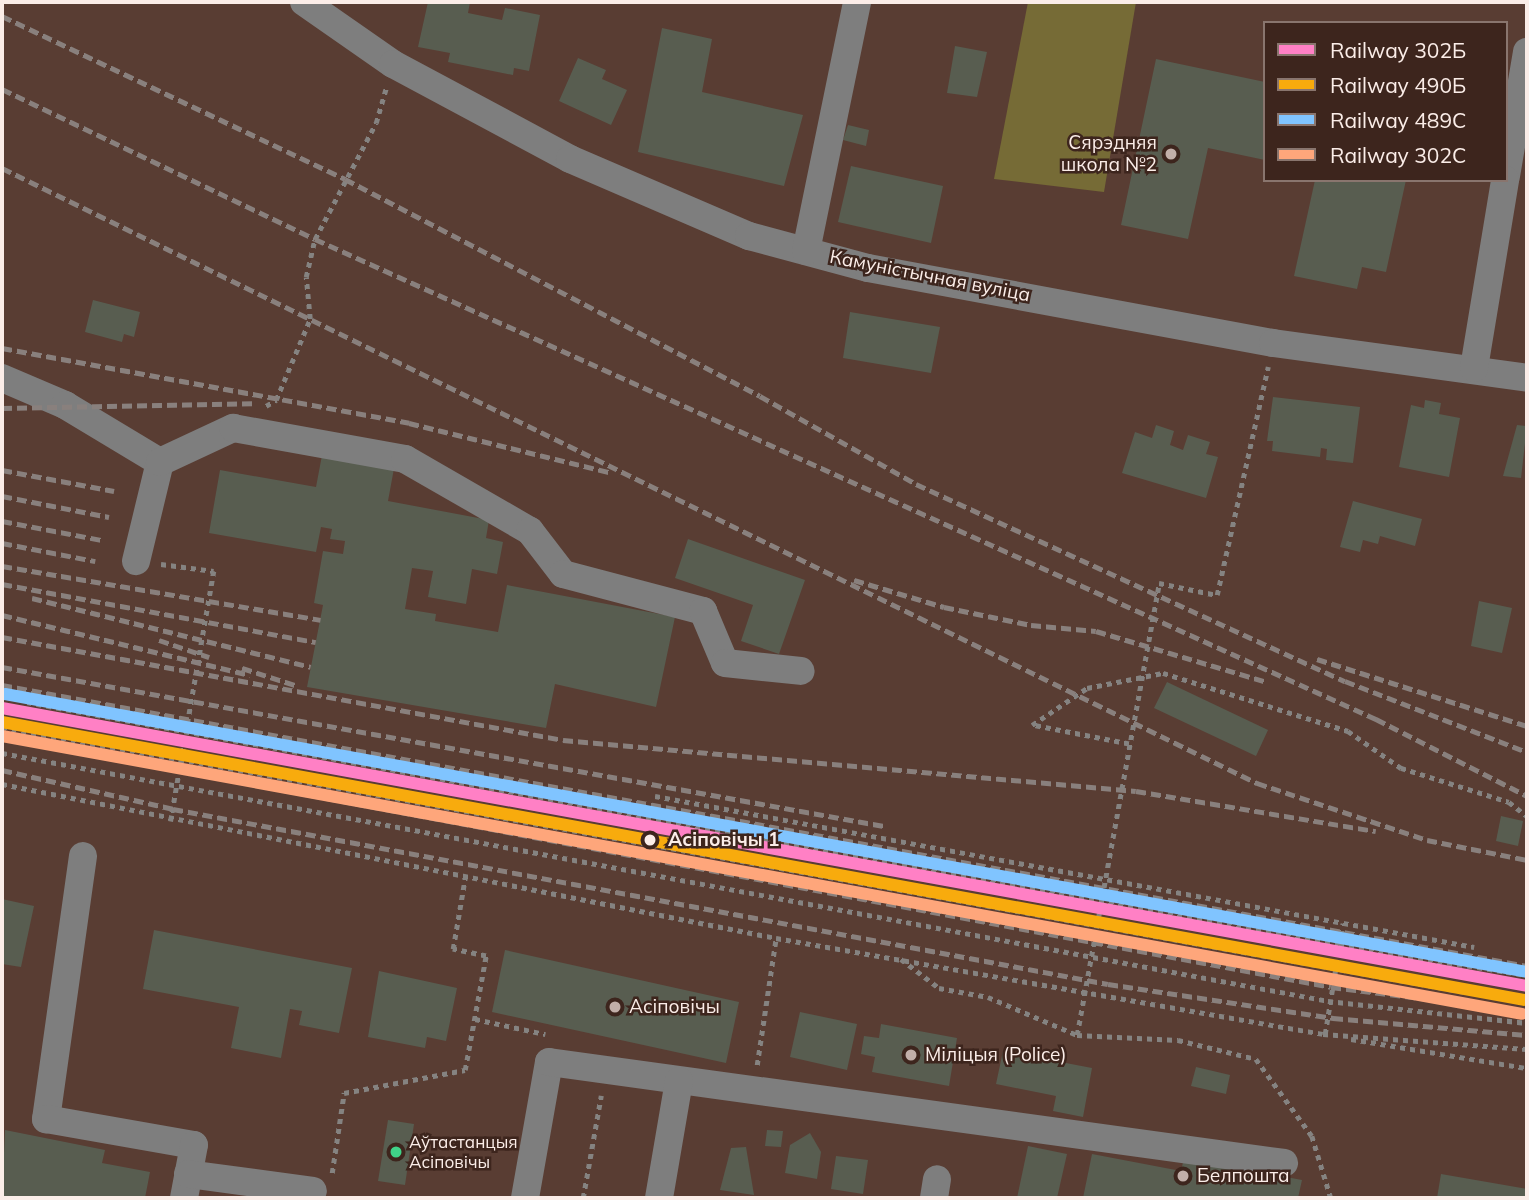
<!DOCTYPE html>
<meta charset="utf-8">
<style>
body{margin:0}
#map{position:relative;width:1529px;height:1200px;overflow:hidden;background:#593d33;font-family:Mulish,sans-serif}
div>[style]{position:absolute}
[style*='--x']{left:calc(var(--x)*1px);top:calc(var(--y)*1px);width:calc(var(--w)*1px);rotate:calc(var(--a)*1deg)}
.green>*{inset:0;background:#766b36}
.building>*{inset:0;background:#585d50}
.path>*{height:4.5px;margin-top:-2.25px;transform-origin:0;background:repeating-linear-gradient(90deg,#858381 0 5px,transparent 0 10px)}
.minor>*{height:28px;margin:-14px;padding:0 14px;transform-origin:14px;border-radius:14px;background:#7e7e7e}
.rail>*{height:5px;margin-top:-2.5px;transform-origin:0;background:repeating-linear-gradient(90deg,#89807d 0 10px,transparent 0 15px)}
.path-bridge>*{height:4.5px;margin-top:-2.25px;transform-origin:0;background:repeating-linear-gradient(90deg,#858381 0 5px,transparent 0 10px)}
.rail-1>*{height:12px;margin:-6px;padding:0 6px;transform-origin:6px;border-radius:6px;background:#ff80c5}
.rail-2>*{height:12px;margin:-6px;padding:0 6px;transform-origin:6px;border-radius:6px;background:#f8ab0d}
.rail-3>*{height:12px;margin:-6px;padding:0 6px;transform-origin:6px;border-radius:6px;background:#80c4ff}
.rail-4>*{height:12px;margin:-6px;padding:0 6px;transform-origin:6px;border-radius:6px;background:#fea67b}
.dots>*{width:19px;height:19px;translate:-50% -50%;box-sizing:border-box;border:4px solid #3d251d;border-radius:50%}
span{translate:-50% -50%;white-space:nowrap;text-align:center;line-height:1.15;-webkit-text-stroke:5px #3d251d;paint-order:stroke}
.bus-label{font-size:17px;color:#fbede8}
.left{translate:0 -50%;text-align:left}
.poi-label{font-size:19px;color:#fbede8}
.right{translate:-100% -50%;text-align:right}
.street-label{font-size:19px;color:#fbede8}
.stop-label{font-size:19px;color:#fbede8;font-weight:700}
.frame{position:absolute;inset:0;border:4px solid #fbede8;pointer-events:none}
.legend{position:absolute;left:1263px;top:21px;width:245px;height:161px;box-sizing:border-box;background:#3d251d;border:2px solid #89756e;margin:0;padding:9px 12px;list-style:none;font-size:21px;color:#fbede8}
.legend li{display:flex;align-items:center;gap:14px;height:35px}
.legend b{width:35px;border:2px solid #89756e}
</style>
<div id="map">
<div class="green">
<i style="clip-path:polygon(1028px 2px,1136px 2px,1104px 192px,994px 179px)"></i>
</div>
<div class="building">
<i style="clip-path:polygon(428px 2px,470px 2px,468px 13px,502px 20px,505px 8px,540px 15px,529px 71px,514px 68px,513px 75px,448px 62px,450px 53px,418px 47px)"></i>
<i style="clip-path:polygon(662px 28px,712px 39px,702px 92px,803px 115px,784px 186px,638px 152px)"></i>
<i style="clip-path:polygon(955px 46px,987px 52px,977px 97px,947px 93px)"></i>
<i style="clip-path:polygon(578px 58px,606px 70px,602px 79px,627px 90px,611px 125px,559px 101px)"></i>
<i style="clip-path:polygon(1156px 59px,1265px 82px,1265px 160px,1208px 148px,1188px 239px,1121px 225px)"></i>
<i style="clip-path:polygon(848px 125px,869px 130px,866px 146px,843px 140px)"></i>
<i style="clip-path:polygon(851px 166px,943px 186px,931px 243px,838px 222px)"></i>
<i style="clip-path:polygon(1315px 180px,1406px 180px,1386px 272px,1362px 267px,1357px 289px,1294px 276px)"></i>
<i style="clip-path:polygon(93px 300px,140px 312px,134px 337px,124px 334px,122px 342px,85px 332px)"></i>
<i style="clip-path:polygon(850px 312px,940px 327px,931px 373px,843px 358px)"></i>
<i style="clip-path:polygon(1273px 397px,1360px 407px,1353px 463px,1326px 460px,1327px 449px,1321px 448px,1320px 457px,1272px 451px,1273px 441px,1267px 441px)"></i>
<i style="clip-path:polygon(1425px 400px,1441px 403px,1439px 414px,1460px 418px,1449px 477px,1399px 467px,1411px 405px,1424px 408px)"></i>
<i style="clip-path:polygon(1156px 425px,1174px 431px,1170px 445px,1183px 450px,1188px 435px,1210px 442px,1206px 454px,1218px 457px,1206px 498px,1122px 473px,1135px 432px,1152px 438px)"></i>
<i style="clip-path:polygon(1517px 425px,1527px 426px,1521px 478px,1503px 476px)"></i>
<i style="clip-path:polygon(323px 450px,395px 463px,388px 501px,489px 520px,486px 538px,503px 542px,497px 574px,472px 569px,466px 604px,428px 597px,433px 571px,412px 568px,405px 609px,436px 614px,435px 621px,498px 632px,507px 585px,675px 617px,656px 707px,555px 684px,546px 728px,307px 687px,323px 605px,314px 603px,323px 551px,343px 554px,345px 541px,330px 539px,332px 529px,321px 527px,316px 552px,209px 533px,220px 470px,316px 487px)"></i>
<i style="clip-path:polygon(1353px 501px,1422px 519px,1415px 546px,1380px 536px,1378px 544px,1363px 540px,1360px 552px,1340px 547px)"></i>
<i style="clip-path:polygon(688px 539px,805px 580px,779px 654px,741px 641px,753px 605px,675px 578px)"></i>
<i style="clip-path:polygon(1479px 601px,1512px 608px,1502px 653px,1471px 646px)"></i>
<i style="clip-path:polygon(1167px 682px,1268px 730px,1256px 756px,1154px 708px)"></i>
<i style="clip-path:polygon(1501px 816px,1523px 821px,1518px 846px,1496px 841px)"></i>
<i style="clip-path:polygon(2px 899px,34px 906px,21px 967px,2px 964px)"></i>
<i style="clip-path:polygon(154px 930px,352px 968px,339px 1033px,299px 1025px,302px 1011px,290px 1009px,281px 1058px,231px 1048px,239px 1007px,143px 989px)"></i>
<i style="clip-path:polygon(505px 950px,739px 1002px,726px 1063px,492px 1012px)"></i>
<i style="clip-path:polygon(379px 971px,457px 988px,446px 1041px,427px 1037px,425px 1048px,368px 1037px)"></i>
<i style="clip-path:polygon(800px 1012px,857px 1024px,847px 1070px,790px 1057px)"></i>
<i style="clip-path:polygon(881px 1024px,957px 1038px,949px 1086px,872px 1072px,875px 1057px,861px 1054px,864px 1036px,879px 1038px)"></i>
<i style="clip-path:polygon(1003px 1051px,1092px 1068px,1083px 1117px,1053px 1111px,1056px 1096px,996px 1084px)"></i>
<i style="clip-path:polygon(1196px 1067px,1230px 1075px,1226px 1094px,1191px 1086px)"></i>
<i style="clip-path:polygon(388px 1120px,414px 1124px,405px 1185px,378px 1181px)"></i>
<i style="clip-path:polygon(5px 1130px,105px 1150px,102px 1163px,150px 1172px,145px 1198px,2px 1198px)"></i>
<i style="clip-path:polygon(767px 1130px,783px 1131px,781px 1147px,765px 1146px)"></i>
<i style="clip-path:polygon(810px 1133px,821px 1152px,817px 1179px,785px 1173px,790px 1145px)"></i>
<i style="clip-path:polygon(1028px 1146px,1067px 1154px,1057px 1198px,1017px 1198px)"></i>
<i style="clip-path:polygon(746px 1147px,754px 1195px,720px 1190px,731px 1148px)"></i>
<i style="clip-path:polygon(1092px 1154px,1181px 1171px,1184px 1158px,1302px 1180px,1298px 1198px,1083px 1198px)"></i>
<i style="clip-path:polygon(836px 1156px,868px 1160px,863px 1194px,831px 1189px)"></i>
<i style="clip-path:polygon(1441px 1174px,1527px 1189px,1527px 1198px,1437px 1198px)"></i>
</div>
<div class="path">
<i style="--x:266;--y:406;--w:12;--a:-31"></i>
<i style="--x:276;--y:400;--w:88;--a:-67.2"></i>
<i style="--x:310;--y:319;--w:42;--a:-95.4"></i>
<i style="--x:306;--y:277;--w:39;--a:-77"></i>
<i style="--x:315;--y:239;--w:131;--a:-62.3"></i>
<i style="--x:376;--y:123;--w:36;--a:-74"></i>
<i style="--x:161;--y:564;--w:53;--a:7.5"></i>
<i style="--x:214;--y:571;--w:254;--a:99.8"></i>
<i style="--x:1217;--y:595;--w:234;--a:-77.4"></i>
<i style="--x:27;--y:702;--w:1334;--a:10.49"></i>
<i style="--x:1339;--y:945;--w:190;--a:9.1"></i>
<i style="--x:2;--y:727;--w:1487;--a:10.27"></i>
<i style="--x:1129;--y:744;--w:99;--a:-168.9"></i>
<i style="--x:1032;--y:725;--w:66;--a:-33.9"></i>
<i style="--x:1087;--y:688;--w:77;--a:-11.2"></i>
<i style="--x:1163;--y:673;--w:194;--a:17.4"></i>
<i style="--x:1348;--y:731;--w:65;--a:34.9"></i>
<i style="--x:1401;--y:768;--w:113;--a:17.5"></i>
<i style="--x:1509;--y:802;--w:23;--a:38"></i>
<i style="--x:2;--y:753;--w:1349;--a:10.59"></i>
<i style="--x:1328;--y:1001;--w:200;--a:6.3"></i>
<i style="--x:2;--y:784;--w:789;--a:11.25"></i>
<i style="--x:776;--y:938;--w:555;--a:9.95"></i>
<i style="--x:1323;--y:1034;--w:205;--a:4.2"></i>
<i style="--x:655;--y:796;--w:833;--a:10.45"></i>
<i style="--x:901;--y:959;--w:48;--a:37.3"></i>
<i style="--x:939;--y:988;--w:50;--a:10.4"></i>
<i style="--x:988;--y:997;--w:97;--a:23.1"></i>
<i style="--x:1077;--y:1035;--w:101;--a:2.8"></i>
<i style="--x:1178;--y:1040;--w:80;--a:13.7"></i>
<i style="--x:1256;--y:1059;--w:95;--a:54"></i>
<i style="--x:1312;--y:1136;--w:65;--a:73"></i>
<i style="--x:475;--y:1019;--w:72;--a:12.1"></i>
<i style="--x:1325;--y:1034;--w:112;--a:-80.8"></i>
<i style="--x:1351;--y:1039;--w:178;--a:9.4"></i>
<i style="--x:757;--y:1065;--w:128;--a:-81.5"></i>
<i style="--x:332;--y:1173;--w:81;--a:-81.5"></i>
<i style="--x:344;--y:1093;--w:123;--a:-10.8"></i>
<i style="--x:465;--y:1070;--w:116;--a:-79.6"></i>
<i style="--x:486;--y:956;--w:34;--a:-168"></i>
<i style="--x:453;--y:949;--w:72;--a:-80.4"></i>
<i style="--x:583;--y:1198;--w:104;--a:-80"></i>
</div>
<div class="minor">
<i style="--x:304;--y:2;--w:108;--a:34.9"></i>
<i style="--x:393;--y:64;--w:201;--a:28.2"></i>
<i style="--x:570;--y:159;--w:195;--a:23.3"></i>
<i style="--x:749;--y:236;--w:123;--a:15.1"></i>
<i style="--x:868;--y:268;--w:412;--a:10.5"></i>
<i style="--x:1273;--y:343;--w:256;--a:7.8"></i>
<i style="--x:1506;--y:176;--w:126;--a:-80.4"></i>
<i style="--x:806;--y:251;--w:254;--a:-78.4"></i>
<i style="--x:1474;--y:368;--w:191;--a:-80.6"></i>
<i style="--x:2;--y:378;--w:69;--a:23.2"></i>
<i style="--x:65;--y:405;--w:111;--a:31"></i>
<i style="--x:160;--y:462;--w:102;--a:103.6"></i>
<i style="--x:160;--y:462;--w:81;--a:-25"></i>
<i style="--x:233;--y:428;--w:175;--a:10.2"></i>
<i style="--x:405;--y:459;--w:144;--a:29.9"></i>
<i style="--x:530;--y:531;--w:54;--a:52.5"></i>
<i style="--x:563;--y:574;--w:145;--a:14.8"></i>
<i style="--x:703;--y:611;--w:56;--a:67.1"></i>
<i style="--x:725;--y:663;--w:76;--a:6"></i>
<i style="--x:83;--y:856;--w:266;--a:98"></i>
<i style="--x:46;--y:1119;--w:150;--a:10"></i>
<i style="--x:194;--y:1145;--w:54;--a:100.7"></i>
<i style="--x:188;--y:1174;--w:126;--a:7.7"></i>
<i style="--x:525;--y:1198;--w:138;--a:-80"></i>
<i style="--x:549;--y:1062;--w:742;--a:7.82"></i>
<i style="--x:659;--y:1198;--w:119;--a:-80.3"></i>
<i style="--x:934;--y:1198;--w:19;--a:-81"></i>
</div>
<div class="rail">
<i style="--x:2;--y:16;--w:380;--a:25.4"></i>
<i style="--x:345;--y:179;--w:468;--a:27.6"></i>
<i style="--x:760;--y:396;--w:179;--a:29.4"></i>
<i style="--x:916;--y:484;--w:472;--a:24.7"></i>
<i style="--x:1345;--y:681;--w:195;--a:21.3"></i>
<i style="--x:2;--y:89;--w:347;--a:25.6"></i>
<i style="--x:315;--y:239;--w:1165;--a:24.34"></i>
<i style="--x:1376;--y:719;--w:169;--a:27"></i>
<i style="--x:2;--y:168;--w:1398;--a:26.11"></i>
<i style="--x:1257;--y:783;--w:179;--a:18.5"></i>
<i style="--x:1427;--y:840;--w:102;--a:11.3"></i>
<i style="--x:2;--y:348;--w:414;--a:10.4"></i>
<i style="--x:409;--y:423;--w:209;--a:13.8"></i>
<i style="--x:2;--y:408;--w:251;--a:-1.1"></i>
<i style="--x:2;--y:470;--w:114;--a:10.6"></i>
<i style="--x:2;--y:496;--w:109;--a:11.1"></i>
<i style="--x:2;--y:521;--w:102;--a:10.8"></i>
<i style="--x:2;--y:543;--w:95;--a:11"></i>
<i style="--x:2;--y:566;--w:323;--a:9.6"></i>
<i style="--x:854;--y:580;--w:94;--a:16.7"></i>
<i style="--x:944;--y:607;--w:89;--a:11.7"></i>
<i style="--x:1031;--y:625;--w:65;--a:5.3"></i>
<i style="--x:1096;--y:631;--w:178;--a:16.6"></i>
<i style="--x:2;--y:584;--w:319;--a:10.5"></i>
<i style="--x:32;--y:598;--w:287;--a:13.9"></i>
<i style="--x:2;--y:615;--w:255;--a:13.6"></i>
<i style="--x:2;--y:637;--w:570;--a:10.4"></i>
<i style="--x:563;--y:740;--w:575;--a:5.09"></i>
<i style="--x:1136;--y:791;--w:243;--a:9.5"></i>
<i style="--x:159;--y:640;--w:53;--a:18.8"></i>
<i style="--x:1317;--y:659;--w:220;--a:17.7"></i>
<i style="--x:2;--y:667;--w:896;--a:10.22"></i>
<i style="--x:242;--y:668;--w:56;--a:17.8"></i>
<i style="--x:2;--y:685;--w:1551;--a:10.44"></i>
<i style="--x:2;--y:737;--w:1352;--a:10.65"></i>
<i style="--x:1331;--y:987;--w:197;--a:7"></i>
<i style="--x:2;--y:770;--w:175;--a:12.8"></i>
<i style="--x:173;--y:809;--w:951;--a:10.6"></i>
<i style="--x:1108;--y:984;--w:228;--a:8.6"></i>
<i style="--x:1333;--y:1018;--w:195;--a:5"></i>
</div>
<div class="path-bridge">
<i style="--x:1077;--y:1035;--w:459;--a:-79.7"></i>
<i style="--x:1159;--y:583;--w:59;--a:11.7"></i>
</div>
<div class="rail-1">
<i style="--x:2;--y:708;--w:1550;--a:10.33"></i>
</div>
<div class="rail-2">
<i style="--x:2;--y:722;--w:1547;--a:10.35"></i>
</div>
<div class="rail-3">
<i style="--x:5;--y:694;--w:1547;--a:10.35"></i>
</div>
<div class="rail-4">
<i style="--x:2;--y:736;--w:1545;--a:10.36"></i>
</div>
<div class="dots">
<i style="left:1171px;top:154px;background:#c2afa9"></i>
<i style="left:650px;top:840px;background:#fbede8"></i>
<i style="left:615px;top:1007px;background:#c2afa9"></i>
<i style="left:911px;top:1055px;background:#c2afa9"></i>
<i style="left:396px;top:1152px;background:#40d288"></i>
<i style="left:1183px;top:1176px;background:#c2afa9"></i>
</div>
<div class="bus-label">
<span class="left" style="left:409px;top:1152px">Аўтастанцыя<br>Асіповічы</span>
</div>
<div class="poi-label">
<span class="right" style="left:1157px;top:154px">Сярэдняя<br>школа №2</span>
<span class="left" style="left:629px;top:1007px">Асіповічы</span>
<span class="left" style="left:925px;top:1055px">Міліцыя (Police)</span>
<span class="left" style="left:1197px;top:1176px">Белпошта</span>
</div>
<div class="street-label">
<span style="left:930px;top:276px;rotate:11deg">Камуністычная вуліца</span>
</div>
<div class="stop-label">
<span class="left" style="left:668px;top:840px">Асіповічы 1</span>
</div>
<div class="frame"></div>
<ul class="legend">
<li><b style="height:9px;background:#ff80c5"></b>Railway 302Б</li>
<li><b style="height:9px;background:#f8ab0d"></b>Railway 490Б</li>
<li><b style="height:9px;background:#80c4ff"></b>Railway 489С</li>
<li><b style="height:9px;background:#fea67b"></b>Railway 302С</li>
</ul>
</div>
